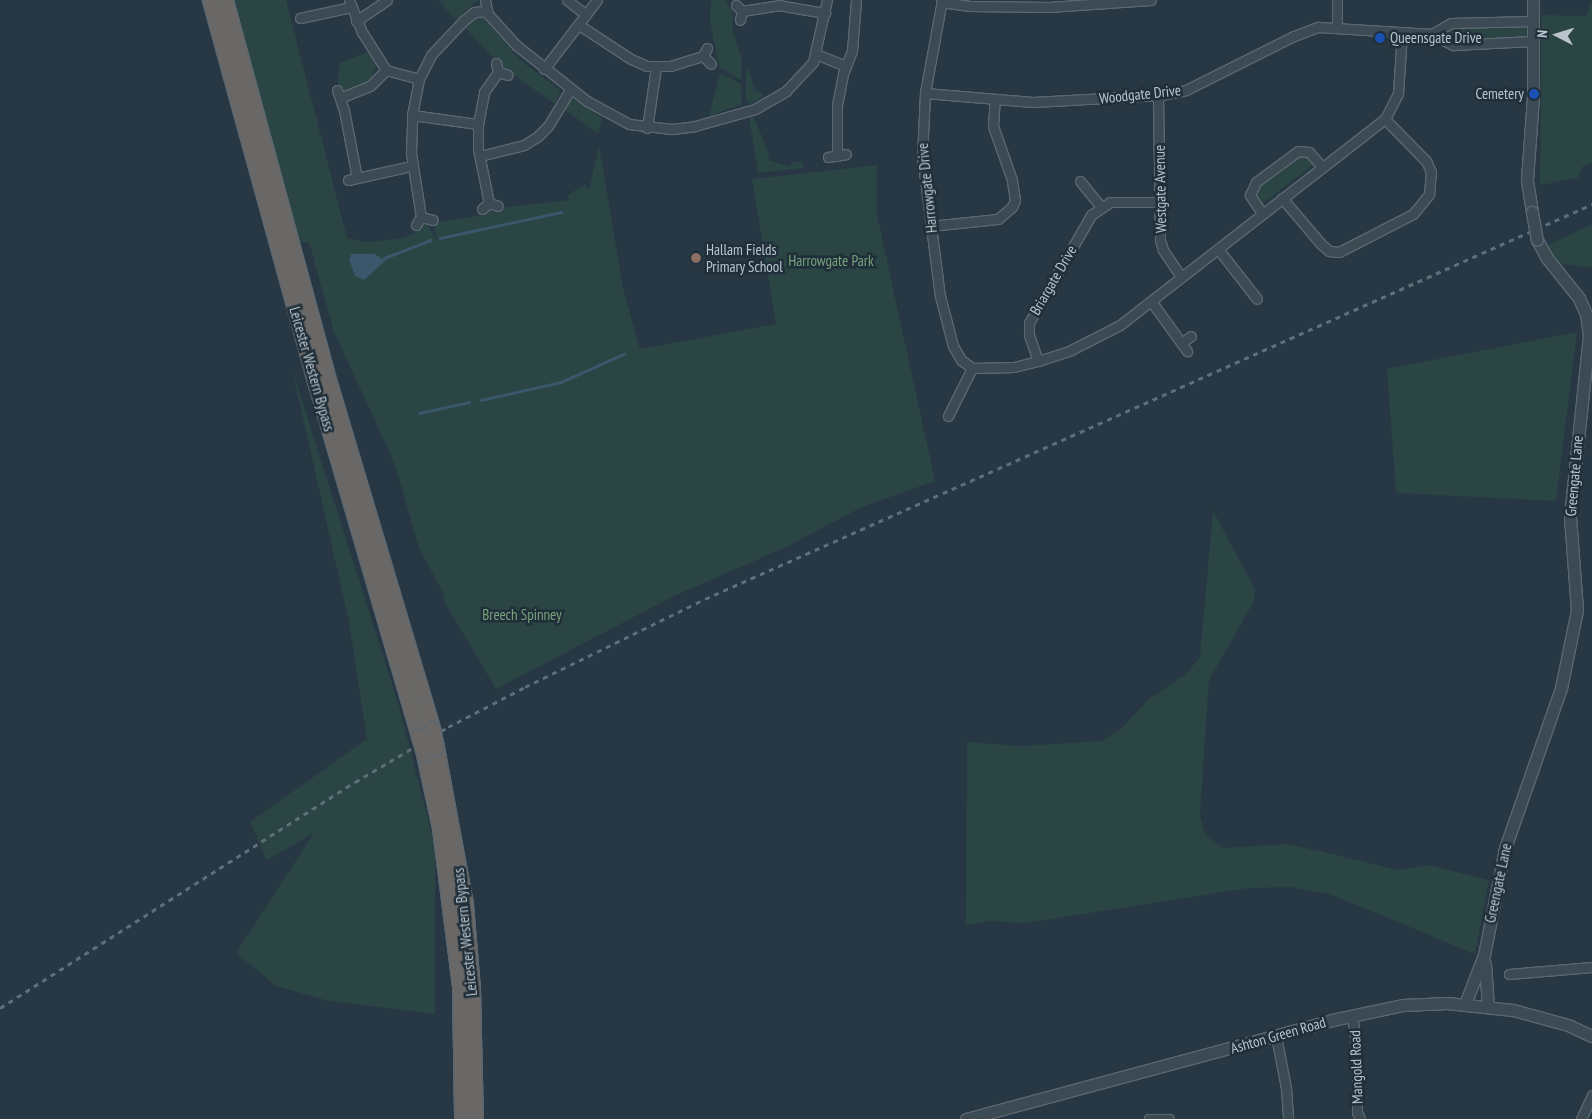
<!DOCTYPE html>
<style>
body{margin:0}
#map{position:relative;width:1592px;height:1119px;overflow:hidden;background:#273844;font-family:"PT Sans Narrow",sans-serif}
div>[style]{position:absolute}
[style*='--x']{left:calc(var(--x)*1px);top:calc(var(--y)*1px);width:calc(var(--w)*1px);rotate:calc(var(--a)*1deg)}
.green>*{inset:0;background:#2a4544}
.water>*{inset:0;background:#3b576b}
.stream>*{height:2.5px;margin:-1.25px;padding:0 1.25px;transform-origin:1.25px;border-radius:1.25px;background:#3b576b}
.roads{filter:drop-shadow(1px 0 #5b6771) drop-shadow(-1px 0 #5b6771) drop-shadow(0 1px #5b6771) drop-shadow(0 -1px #5b6771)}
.minor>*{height:9px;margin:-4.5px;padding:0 4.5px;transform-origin:4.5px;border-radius:4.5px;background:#3c4a54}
.tertiary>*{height:11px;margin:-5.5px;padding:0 5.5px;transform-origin:5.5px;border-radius:5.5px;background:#3c4a54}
.trunk>*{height:15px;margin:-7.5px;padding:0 7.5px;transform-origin:7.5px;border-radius:7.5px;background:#6a6866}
.rail>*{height:2.5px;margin-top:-1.25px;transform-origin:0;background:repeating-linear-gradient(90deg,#5e6e7b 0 5px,transparent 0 10px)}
.bridges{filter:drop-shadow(1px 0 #5b6771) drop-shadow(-1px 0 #5b6771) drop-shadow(0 1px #5b6771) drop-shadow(0 -1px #5b6771)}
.tertiary-bridge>*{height:11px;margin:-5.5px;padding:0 5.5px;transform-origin:5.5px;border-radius:5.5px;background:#3c4a54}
.trunk-bridge>*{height:15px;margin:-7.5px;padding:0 7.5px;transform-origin:7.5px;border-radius:7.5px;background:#6a6866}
.dots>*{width:14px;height:14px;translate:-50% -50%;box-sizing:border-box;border:2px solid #202f39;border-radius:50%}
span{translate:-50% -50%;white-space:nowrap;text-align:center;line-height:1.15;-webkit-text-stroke:5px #202f39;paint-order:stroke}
.poi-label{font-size:15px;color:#bac4cd}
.left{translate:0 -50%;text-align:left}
.right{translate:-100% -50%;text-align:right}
.street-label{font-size:15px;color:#bac4cd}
.park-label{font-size:15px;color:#78a37b}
.north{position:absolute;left:1532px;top:10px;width:50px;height:50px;-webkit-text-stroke:4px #202f39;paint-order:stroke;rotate:275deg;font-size:14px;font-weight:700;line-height:20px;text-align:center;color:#bac4cd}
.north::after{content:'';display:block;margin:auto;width:18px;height:22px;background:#bac4cd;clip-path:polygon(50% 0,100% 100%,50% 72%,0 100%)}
</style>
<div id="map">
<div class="green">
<i style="clip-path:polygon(230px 0,286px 0,347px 238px,367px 242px,405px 238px,427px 224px,437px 241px,433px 223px,477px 216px,490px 209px,569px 200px,568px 195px,585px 184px,588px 189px,590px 186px,599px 145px,623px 288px,640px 349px,776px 324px,752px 179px,877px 165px,877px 215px,935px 481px,862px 507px,786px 547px,674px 596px,496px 689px,442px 598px,445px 596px,419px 548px,395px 464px,334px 332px,309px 242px,296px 243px)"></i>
<i style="clip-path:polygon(438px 0,478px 0,456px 20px)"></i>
<i style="clip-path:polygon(711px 0,725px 0,734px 14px,732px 27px,742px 60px,741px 80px,719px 67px,710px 20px)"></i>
<i style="clip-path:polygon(1592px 0,1592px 163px,1582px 167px,1578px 178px,1540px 185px,1542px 15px,1586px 16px)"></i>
<i style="clip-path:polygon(476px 17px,482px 17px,520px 60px,560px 90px,555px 104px,504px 68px,500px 60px,497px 61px,464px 27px)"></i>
<i style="clip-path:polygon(1520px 23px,1527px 30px,1526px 37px,1452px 43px,1443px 39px,1442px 34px,1446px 28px)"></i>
<i style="clip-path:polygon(368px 52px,376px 63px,373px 76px,359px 87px,342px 91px,337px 81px,340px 63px)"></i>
<i style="clip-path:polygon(747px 67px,755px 89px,764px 96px,750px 104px,745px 98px)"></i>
<i style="clip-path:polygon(720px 73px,741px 84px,742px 104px,709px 116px)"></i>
<i style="clip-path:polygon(575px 99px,602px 118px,598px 134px,564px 109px,571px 100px)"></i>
<i style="clip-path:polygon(753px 115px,769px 154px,768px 160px,790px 167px,792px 162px,802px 162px,803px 168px,758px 173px,749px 117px)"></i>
<i style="clip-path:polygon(1306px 153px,1313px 165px,1261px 205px,1254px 199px,1255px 189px,1260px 184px,1296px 156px)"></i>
<i style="clip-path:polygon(1592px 224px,1592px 268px,1552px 262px,1548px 245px)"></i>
<i style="clip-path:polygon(1577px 332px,1556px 501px,1396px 493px,1387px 369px)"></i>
<i style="clip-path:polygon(292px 369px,398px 703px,435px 846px,435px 1014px,329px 1001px,276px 986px,236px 953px,314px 833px,267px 860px,250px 822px,367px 739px,349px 622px)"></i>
<i style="clip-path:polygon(1213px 511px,1255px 589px,1254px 601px,1209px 680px,1200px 815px,1205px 834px,1222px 848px,1289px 844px,1399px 870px,1429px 865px,1489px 880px,1475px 954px,1330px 894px,1290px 887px,1248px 888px,1026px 923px,988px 921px,966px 926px,967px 742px,1021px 746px,1102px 741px,1120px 730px,1148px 700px,1186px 674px,1200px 657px)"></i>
</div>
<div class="water">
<i style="clip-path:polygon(351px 254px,375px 254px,385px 261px,364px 280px,355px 276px,349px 260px)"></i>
</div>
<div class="stream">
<i style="--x:440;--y:238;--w:124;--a:-12.1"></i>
<i style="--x:384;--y:258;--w:50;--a:-21"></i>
<i style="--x:481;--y:400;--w:82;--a:-12.7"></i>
<i style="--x:561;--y:382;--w:69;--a:-24"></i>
<i style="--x:419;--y:413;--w:51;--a:-12.4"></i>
</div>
<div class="roads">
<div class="minor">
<i style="--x:349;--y:0;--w:35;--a:68"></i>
<i style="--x:362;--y:32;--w:45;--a:57.7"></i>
<i style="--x:386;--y:70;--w:34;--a:15"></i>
<i style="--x:485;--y:0;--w:14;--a:78"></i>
<i style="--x:488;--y:14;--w:42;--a:47.9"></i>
<i style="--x:516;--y:45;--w:90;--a:38.3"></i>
<i style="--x:587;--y:101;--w:48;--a:28.7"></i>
<i style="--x:629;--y:124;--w:43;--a:6.6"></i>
<i style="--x:672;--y:129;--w:23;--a:-7"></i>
<i style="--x:695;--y:126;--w:62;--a:-15.8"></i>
<i style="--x:755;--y:109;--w:36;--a:-30"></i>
<i style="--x:786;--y:91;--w:40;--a:-47"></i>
<i style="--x:813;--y:62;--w:64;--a:-77.3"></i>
<i style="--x:567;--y:0;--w:24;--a:38"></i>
<i style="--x:942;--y:0;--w:95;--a:100.4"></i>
<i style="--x:925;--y:93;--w:63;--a:92.7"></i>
<i style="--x:922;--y:156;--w:141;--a:82.7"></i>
<i style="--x:940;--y:296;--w:52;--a:75.4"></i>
<i style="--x:953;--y:346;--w:16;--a:60"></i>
<i style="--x:961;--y:360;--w:14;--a:36"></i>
<i style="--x:941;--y:2;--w:29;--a:8"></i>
<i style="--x:970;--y:6;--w:79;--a:0.7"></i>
<i style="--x:1049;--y:7;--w:102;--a:-3.9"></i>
<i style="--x:736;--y:5;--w:8;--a:45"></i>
<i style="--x:742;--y:11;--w:9;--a:103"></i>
<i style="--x:742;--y:11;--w:36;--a:-9"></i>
<i style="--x:778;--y:5;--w:48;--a:9.7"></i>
<i style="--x:300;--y:18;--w:52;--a:-12.2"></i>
<i style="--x:356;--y:21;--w:37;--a:-34"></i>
<i style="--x:579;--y:25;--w:62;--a:33.2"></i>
<i style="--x:631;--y:59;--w:17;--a:24"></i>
<i style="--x:647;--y:66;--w:23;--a:0"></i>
<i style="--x:670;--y:66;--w:34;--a:-17"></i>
<i style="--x:1337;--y:28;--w:28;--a:-90"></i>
<i style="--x:1432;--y:34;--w:22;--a:-30"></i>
<i style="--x:1451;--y:23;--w:82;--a:-1.4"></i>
<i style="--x:707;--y:48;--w:9;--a:117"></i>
<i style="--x:703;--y:56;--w:11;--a:45"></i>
<i style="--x:816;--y:54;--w:32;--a:22"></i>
<i style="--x:496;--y:63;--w:9;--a:77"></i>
<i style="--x:498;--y:72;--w:10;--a:17"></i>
<i style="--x:544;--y:69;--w:87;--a:-52.5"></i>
<i style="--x:337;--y:90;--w:21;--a:71"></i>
<i style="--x:344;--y:110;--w:69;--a:79.2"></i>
<i style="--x:925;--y:93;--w:108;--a:4.8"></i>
<i style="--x:1033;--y:102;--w:128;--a:-3.1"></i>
<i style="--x:1161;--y:95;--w:25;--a:-11"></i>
<i style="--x:1186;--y:90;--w:121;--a:-26.6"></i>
<i style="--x:1294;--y:36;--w:26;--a:-21"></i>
<i style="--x:1318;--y:27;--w:114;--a:3.5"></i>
<i style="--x:1432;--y:34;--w:24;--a:28"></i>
<i style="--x:1453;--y:45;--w:80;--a:-2.9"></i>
<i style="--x:1158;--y:95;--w:145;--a:89.2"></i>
<i style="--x:1160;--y:240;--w:10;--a:73"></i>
<i style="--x:1163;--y:250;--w:32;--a:56"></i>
<i style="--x:340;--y:98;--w:32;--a:-22"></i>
<i style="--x:370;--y:86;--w:23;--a:-45"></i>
<i style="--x:412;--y:115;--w:67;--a:7.8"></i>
<i style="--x:647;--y:128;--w:62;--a:-81.6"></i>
<i style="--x:480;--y:156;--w:45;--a:-14"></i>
<i style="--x:524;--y:145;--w:15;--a:-32"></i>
<i style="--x:537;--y:137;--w:16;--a:-45"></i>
<i style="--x:548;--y:126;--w:42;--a:-58.6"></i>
<i style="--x:837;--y:156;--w:51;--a:-90"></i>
<i style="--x:837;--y:105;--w:32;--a:-79"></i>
<i style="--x:843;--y:74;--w:25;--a:-69"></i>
<i style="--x:852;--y:51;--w:51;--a:-85.5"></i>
<i style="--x:828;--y:157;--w:18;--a:-9"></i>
<i style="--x:348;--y:180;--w:65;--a:-12.5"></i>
<i style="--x:1080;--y:181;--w:32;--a:51"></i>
<i style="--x:1282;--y:198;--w:60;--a:49.7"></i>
<i style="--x:1321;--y:244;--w:11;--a:41"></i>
<i style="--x:1329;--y:251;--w:10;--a:6"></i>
<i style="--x:1339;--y:252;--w:83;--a:-27.2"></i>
<i style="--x:1413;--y:214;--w:26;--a:-51"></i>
<i style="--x:1429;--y:194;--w:22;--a:-85"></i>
<i style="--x:1431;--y:172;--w:12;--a:-114"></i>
<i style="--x:1426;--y:161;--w:59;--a:-134.3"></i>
<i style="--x:489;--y:203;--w:55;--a:-101.5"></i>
<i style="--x:478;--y:149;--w:25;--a:-90"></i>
<i style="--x:478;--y:124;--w:33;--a:-79"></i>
<i style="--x:484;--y:92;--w:24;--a:-55"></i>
<i style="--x:482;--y:209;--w:9;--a:-41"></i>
<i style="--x:489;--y:203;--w:9;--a:18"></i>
<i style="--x:1262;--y:213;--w:22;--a:-124"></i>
<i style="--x:1250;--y:195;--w:14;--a:-65"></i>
<i style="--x:1256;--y:182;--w:52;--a:-36.4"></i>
<i style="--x:1298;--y:151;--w:11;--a:5"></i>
<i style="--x:1309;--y:152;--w:18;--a:49"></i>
<i style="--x:421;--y:217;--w:65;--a:-98.9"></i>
<i style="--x:411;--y:153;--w:38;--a:-88"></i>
<i style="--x:412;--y:115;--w:37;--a:-79"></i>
<i style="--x:419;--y:79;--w:27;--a:-63"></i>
<i style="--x:431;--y:55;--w:47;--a:-46.7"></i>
<i style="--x:463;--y:21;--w:14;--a:-39"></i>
<i style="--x:474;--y:12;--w:13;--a:-4"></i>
<i style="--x:416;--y:225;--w:9;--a:-58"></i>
<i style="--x:421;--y:217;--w:12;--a:14"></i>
<i style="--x:930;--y:226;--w:68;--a:-5.9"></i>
<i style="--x:998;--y:219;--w:18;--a:-41"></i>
<i style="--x:1012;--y:207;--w:8;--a:-67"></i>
<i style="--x:1015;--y:200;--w:20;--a:-99"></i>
<i style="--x:1012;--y:180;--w:57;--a:-109.4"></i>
<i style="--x:993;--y:126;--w:26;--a:-86"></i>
<i style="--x:1218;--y:249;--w:63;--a:52"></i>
<i style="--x:1151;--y:301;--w:62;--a:54.2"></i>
<i style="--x:1181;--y:343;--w:12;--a:-35"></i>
<i style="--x:1038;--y:361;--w:28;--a:-109"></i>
<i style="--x:1029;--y:335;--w:12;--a:-90"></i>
<i style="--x:1029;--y:323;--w:125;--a:-60.1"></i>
<i style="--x:1091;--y:215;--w:23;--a:-34"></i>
<i style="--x:1110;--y:202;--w:51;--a:0"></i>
<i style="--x:948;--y:416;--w:54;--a:-63.4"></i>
<i style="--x:972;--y:368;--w:42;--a:-1.4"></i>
<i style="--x:1014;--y:367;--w:25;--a:-14"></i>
<i style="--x:1038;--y:361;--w:35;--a:-18"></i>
<i style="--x:1071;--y:350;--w:55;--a:-27"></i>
<i style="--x:1120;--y:325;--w:336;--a:-37.9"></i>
<i style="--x:1385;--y:119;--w:29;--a:-63"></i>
<i style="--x:1398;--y:93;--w:61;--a:-86.2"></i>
<i style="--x:1509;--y:974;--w:83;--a:-4.8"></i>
<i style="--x:1352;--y:1015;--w:37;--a:82"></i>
<i style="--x:1357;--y:1052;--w:60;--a:90"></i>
<i style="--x:1357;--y:1112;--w:8;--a:67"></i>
<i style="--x:1276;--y:1036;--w:53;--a:79.1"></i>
<i style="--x:1286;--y:1088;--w:31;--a:86"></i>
<i style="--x:1149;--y:1119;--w:20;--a:0"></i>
<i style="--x:1581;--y:1119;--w:26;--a:-65"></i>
</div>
<div class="tertiary">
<i style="--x:1532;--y:212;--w:33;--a:-99"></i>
<i style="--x:1527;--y:179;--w:81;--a:-85.8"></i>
<i style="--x:1533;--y:98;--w:98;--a:-90"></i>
<i style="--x:1485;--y:964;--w:43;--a:86"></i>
<i style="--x:1465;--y:1004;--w:53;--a:-68.8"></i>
<i style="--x:1484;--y:955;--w:109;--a:-78.9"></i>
<i style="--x:1505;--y:848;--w:170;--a:-70.7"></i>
<i style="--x:1561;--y:688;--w:80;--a:-78.4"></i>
<i style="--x:1577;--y:610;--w:94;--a:-94.3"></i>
<i style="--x:1570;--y:516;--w:182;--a:-84"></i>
<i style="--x:1589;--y:335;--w:21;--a:-98"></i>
<i style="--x:1586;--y:314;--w:17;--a:-114"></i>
<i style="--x:1579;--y:298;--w:51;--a:-128.7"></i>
<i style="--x:1547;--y:258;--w:21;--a:-119"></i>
<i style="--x:966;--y:1119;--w:379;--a:-15.1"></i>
<i style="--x:1332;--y:1020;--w:73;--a:-11.9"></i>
<i style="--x:1403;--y:1005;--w:44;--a:-2.6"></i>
<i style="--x:1447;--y:1003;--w:66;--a:6.1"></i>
<i style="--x:1513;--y:1010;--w:57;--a:15.3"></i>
<i style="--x:1568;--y:1025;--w:26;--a:25"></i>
</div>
<div class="trunk">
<i style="--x:210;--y:0;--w:398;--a:74.6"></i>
<i style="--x:316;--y:384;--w:367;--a:73.7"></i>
<i style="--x:225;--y:0;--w:382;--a:74.8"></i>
<i style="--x:325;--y:369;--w:376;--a:73.4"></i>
<i style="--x:436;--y:747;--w:160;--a:79.5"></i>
<i style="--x:465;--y:904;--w:86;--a:85.3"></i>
<i style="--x:472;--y:990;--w:129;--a:88.7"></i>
<i style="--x:424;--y:754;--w:76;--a:77.8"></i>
<i style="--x:440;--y:828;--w:160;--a:82.8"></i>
<i style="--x:460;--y:987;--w:132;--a:89.1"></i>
</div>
</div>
<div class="rail">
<i style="--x:0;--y:1008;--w:421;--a:-32.5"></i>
<i style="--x:355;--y:782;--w:108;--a:-30.6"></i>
<i style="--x:448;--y:727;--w:87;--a:-27.5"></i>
<i style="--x:525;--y:687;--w:200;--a:-26.1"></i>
<i style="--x:705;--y:599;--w:971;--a:-24"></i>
</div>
<div class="bridges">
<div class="tertiary-bridge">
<i style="--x:1532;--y:212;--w:28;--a:80"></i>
</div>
<div class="trunk-bridge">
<i style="--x:432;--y:729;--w:18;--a:77"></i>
<i style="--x:419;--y:736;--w:19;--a:74"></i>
</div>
</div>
<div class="dots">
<i style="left:1380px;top:38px;background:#1a4fb4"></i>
<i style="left:1534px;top:94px;background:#1a4fb4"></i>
<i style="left:696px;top:258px;background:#8d6e63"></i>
</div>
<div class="poi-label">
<span class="left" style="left:1390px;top:38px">Queensgate Drive</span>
<span class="right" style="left:1524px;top:94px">Cemetery</span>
<span class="left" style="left:706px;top:258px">Hallam Fields<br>Primary School</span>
</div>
<div class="street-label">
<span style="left:1140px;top:94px;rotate:-6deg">Woodgate Drive</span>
<span style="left:927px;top:188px;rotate:-96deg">Harrowgate Drive</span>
<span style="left:1160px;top:189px;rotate:-91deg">Westgate Avenue</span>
<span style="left:1053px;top:280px;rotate:-60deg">Briargate Drive</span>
<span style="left:312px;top:369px;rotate:74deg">Leicester Western Bypass</span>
<span style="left:1574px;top:476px;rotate:-85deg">Greengate Lane</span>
<span style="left:1498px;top:883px;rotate:-78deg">Greengate Lane</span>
<span style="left:465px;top:932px;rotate:-96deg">Leicester Western Bypass</span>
<span style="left:1278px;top:1035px;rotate:-16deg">Ashton Green Road</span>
<span style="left:1356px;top:1067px;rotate:-92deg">Mangold Road</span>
</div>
<div class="park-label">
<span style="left:831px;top:261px">Harrowgate Park</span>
<span style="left:522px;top:615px">Breech Spinney</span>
</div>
<div class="north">N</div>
</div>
